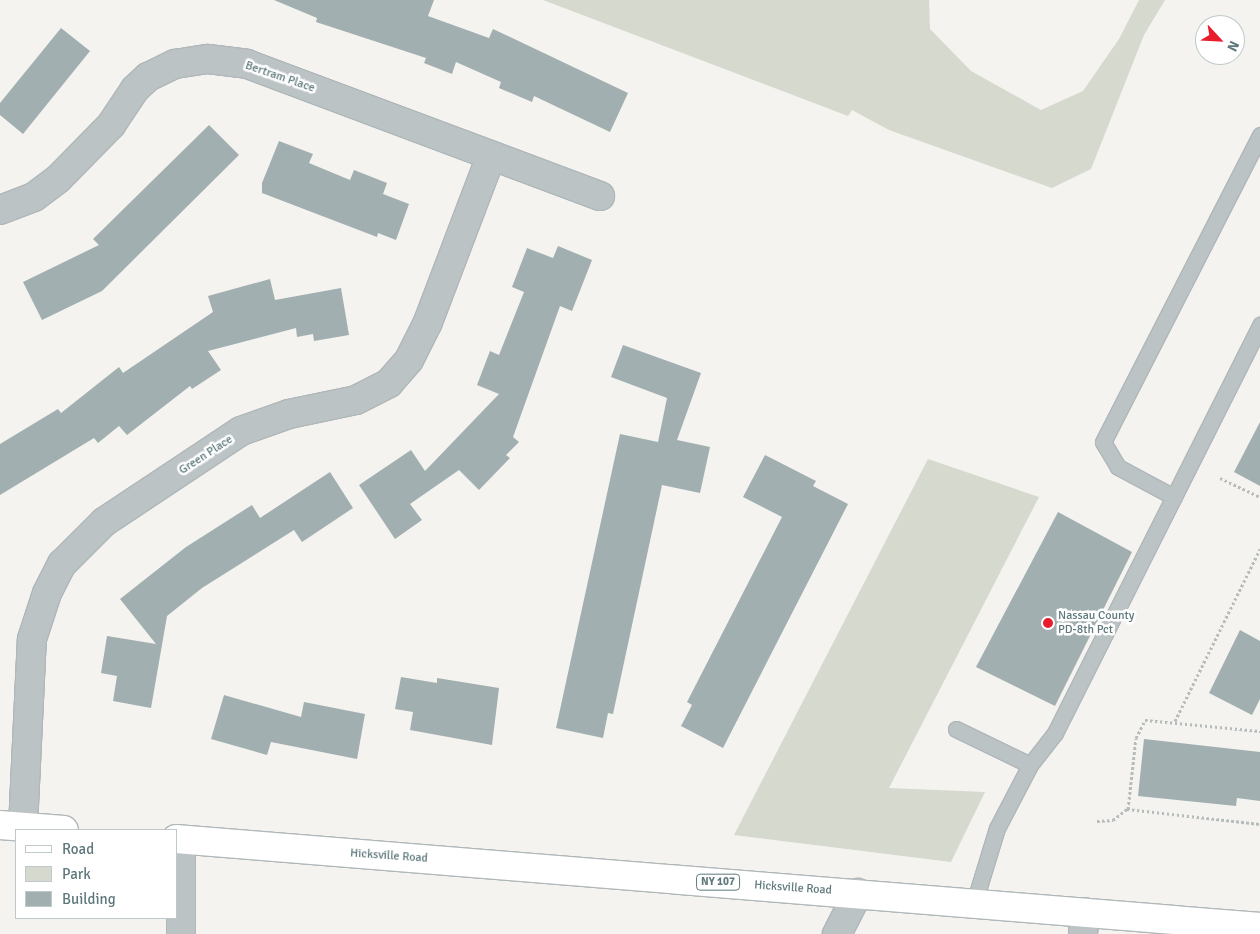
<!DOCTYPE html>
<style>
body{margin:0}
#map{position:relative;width:1260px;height:934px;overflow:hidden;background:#f4f3ef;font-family:Signika,sans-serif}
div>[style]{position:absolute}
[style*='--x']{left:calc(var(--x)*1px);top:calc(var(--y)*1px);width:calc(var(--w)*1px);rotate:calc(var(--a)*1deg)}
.green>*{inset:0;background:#d5d9ce}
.building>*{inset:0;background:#a1afb0}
.path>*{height:3px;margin-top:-1.5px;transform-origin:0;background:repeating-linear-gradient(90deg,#b6bbbc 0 2.5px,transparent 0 5px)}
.roads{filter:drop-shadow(1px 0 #b0b7b9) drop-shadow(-1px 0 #b0b7b9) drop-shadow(0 1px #b0b7b9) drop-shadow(0 -1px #b0b7b9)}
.lane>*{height:15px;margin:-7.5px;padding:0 7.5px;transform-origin:7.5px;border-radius:7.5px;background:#bcc3c5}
.street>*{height:28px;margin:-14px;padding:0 14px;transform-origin:14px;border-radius:14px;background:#bcc3c5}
.primary>*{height:28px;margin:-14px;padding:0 14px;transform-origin:14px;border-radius:14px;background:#fff}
.dots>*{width:14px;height:14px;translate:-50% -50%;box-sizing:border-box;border:2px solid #fff;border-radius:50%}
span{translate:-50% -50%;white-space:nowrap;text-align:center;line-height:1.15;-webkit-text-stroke:5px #fff;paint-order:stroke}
.shield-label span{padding:1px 4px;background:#fff;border:1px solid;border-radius:4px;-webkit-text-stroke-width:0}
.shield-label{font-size:11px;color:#5e787c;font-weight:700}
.street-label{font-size:12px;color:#5e787c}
.poi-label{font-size:12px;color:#5e787c}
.left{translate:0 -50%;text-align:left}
.legend{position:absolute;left:15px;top:829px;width:162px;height:90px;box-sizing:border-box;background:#fff;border:1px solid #bfc9cb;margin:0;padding:6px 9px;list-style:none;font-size:15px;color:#5e787c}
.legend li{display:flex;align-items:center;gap:10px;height:25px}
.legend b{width:25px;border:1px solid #bfc9cb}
.north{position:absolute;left:1195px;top:15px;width:50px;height:50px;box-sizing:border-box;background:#fff;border:1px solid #bfc9cb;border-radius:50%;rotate:115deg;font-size:14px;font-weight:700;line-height:20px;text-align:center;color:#5e787c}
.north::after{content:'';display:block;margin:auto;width:18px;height:22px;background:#e81c2a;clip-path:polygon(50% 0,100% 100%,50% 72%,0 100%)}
</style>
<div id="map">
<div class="green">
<i style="clip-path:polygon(543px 0,929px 0,930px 29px,971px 71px,1041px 110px,1083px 91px,1119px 39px,1139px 0,1165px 0,1144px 35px,1091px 169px,1052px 188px,889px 130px,852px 110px,848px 116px)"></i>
<i style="clip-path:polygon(928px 459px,1039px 497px,889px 788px,985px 792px,951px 862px,734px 835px)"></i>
</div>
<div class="building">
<i style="clip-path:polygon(274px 0,434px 0,428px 16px,489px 38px,493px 29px,628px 93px,610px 132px,534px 96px,532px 102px,499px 88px,501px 82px,456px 62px,452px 74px,424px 63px,426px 58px,316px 22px,317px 18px)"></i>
<i style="clip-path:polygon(61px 28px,90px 51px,23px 134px,0 115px,0 103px)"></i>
<i style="clip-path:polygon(209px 125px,239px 155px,102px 291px,42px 320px,23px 282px,99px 245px,93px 239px)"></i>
<i style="clip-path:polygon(279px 141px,313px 154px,309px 163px,350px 180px,354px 170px,387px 183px,383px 194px,409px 204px,396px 240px,378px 233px,377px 237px,262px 193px,262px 183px)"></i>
<i style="clip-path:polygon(558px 246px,592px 260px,572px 311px,560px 306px,513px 437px,519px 442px,506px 455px,510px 458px,479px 490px,459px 470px,410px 504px,422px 520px,395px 539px,359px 485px,411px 450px,425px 471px,499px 394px,477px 385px,490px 351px,499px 355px,524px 292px,512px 287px,527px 248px,553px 258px)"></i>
<i style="clip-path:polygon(270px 279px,275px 300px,341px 288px,349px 335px,314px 341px,313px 334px,297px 337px,296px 328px,208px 351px,221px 370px,192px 389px,190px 386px,127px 435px,119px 426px,98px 443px,94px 438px,0 495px,0 444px,58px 409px,61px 413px,119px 367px,123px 373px,213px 312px,208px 296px)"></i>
<i style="clip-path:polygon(623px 345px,701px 373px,677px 440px,710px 447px,700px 493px,662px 485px,613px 714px,608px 713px,603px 738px,556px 728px,620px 434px,658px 442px,667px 398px,611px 377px)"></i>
<i style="clip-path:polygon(1260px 422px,1260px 486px,1234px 472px)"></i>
<i style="clip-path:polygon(765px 455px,816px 481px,813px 486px,848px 504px,723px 748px,681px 726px,692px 705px,687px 702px,782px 517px,743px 497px)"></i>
<i style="clip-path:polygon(330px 472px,353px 508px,302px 542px,294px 530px,202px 588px,167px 616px,151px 708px,113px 701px,117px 676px,101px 673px,107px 636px,156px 644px,120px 599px,186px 547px,252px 505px,260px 518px)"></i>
<i style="clip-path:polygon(1058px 512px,1132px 552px,1055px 706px,976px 667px)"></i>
<i style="clip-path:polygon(1240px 630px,1260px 641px,1260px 699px,1252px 715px,1209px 693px)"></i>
<i style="clip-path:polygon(401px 677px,437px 683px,437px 678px,499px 688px,492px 745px,410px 730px,413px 712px,395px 709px)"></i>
<i style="clip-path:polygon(224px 695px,301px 717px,304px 702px,365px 714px,357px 759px,271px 742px,267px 755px,211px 739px)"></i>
<i style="clip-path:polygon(1144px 739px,1260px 752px,1260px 801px,1237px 798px,1236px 806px,1138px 796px)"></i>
</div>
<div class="path">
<i style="--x:1220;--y:478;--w:44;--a:25.4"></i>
<i style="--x:1175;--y:721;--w:192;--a:-63.7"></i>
<i style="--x:1128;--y:809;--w:71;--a:-83.6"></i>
<i style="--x:1136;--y:738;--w:20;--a:-63"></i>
<i style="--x:1145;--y:720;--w:116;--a:5.5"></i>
<i style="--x:1097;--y:821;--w:16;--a:-4"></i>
<i style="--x:1113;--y:820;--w:18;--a:-38"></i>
<i style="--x:1127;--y:809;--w:134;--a:6.4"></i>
</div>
<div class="roads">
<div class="lane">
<i style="--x:1174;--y:497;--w:64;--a:-151.8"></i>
<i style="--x:1118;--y:467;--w:29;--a:-121"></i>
<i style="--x:1103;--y:442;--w:345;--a:-62.9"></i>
<i style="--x:956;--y:729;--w:82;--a:25.9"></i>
<i style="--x:1030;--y:765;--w:71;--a:117.6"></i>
<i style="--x:997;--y:828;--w:78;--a:107"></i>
<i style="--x:1030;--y:765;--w:41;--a:-52"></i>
<i style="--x:1055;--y:733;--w:457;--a:-63.3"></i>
</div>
<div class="street">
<i style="--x:0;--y:210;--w:36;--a:-21"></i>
<i style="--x:34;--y:197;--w:30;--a:-37"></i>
<i style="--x:58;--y:179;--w:76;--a:-45.5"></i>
<i style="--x:111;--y:125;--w:43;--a:-56.3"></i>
<i style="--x:135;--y:89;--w:18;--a:-43"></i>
<i style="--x:148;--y:77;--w:30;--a:-26"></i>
<i style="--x:175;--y:64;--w:33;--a:-9"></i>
<i style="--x:208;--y:59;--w:39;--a:7"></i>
<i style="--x:247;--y:64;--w:377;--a:20.5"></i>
<i style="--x:23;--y:827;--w:188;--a:-87.3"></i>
<i style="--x:32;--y:639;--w:48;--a:-71.9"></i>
<i style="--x:47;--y:593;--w:33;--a:-63"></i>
<i style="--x:62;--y:564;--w:59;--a:-45"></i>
<i style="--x:104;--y:522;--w:164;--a:-33.6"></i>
<i style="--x:241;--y:431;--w:51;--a:-19.5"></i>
<i style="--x:289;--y:414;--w:68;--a:-11.8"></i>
<i style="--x:356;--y:400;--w:37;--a:-27"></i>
<i style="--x:389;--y:383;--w:30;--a:-49"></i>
<i style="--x:409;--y:360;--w:42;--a:-63.4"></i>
<i style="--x:428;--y:322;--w:178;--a:-69.2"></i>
<i style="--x:181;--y:840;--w:94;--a:90"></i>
<i style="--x:837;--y:934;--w:46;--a:-62.9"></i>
<i style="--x:1083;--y:934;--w:22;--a:-85"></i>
</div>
<div class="primary">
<i style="--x:0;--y:825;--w:64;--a:4.5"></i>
<i style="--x:176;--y:839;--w:1088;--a:4.64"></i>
</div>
</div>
<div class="dots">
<i style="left:1048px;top:623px;background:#e81c2a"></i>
</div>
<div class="shield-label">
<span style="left:718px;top:882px">NY 107</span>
</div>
<div class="street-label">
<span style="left:280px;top:77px;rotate:19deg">Bertram Place</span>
<span style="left:206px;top:455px;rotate:-33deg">Green Place</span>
<span style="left:389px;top:856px;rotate:4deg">Hicksville Road</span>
<span style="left:793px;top:888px;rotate:4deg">Hicksville Road</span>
</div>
<div class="poi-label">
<span class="left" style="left:1058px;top:623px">Nassau County<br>PD-8th Pct</span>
</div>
<ul class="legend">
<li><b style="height:6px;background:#fff"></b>Road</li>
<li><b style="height:14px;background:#d5d9ce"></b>Park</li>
<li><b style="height:14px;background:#a1afb0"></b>Building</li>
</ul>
<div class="north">N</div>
</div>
